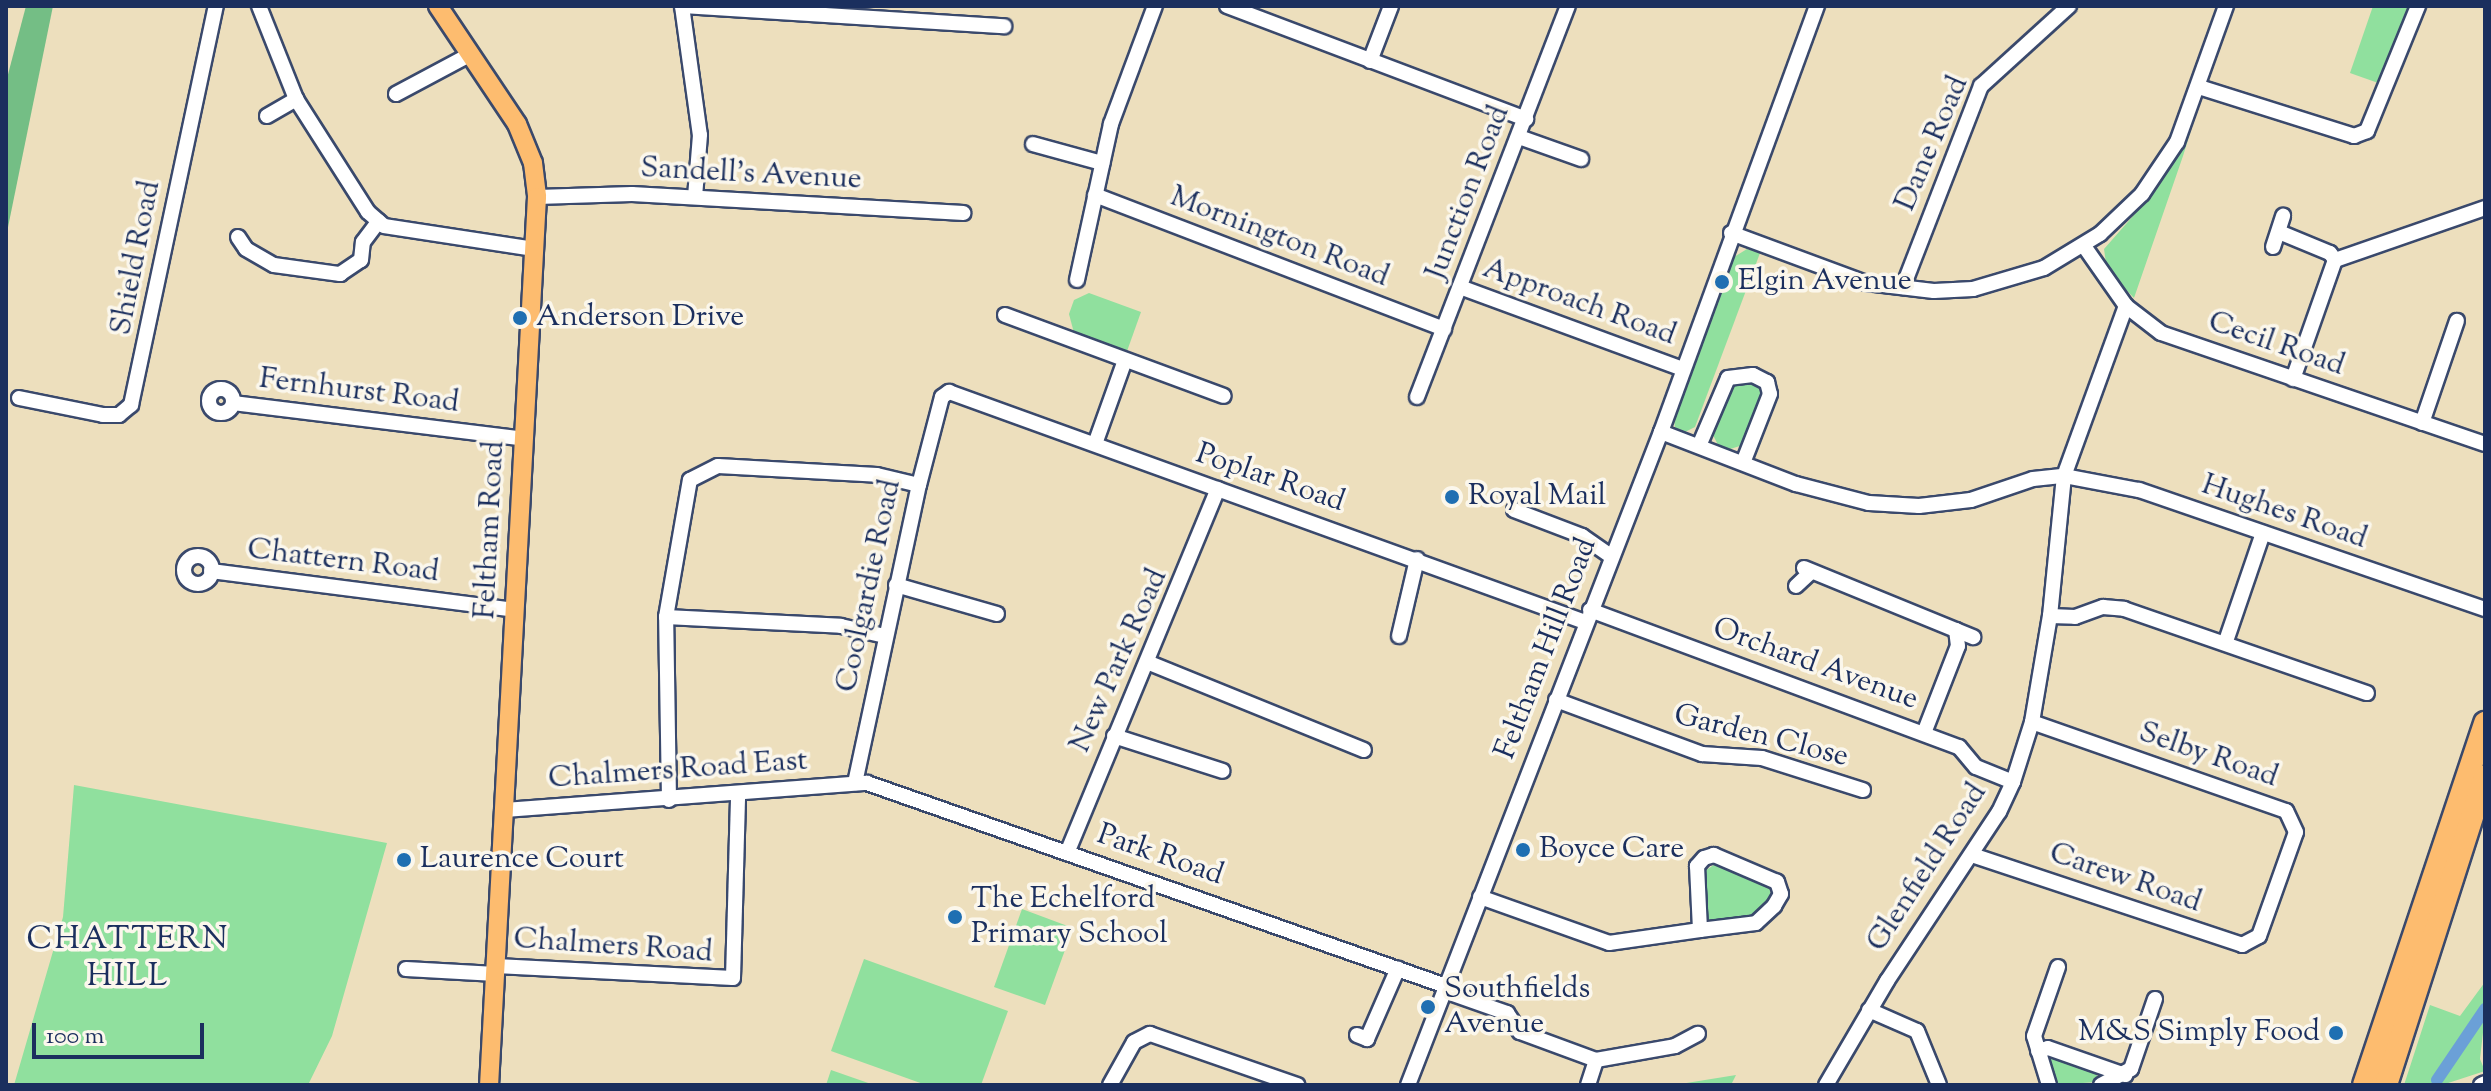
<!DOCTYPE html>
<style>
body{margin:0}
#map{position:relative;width:2491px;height:1091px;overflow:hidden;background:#eddfbd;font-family:"Sorts Mill Goudy",serif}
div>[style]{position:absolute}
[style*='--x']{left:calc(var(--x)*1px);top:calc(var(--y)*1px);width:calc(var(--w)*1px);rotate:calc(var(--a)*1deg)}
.green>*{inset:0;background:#90e09e}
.forest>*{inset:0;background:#74be85}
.canal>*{height:12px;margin:-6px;padding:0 6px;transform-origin:6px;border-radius:6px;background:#6ba0d7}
.roads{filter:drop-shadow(2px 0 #3a496c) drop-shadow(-2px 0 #3a496c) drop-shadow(0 2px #3a496c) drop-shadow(0 -2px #3a496c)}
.minor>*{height:14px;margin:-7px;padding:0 7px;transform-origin:7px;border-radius:7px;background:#fff}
.minor>.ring{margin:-7px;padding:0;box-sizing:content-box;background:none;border:14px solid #fff;border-radius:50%}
.major>*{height:18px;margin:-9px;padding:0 9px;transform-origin:9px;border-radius:9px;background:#fdbc6f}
.highway>*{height:22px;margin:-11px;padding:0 11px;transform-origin:11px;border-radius:11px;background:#fdbc6f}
.dots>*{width:22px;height:22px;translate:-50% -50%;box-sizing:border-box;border:4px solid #fbf7ec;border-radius:50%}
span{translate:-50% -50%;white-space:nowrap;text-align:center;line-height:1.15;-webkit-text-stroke:7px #fbf7ec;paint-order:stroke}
.street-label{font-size:30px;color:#1b2f5e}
.poi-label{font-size:30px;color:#1b2f5e}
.left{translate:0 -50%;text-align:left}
.right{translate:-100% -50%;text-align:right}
.neighbourhood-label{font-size:32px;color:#1b2f5e;letter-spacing:2px}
.frame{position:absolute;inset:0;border:8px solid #1b2f5e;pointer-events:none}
.scale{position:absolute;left:32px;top:1023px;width:172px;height:36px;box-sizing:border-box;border:4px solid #1b2f5e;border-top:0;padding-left:10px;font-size:24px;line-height:28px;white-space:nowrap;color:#1b2f5e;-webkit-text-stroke:6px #fbf7ec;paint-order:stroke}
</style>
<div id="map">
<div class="green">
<i style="clip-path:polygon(2373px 6px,2409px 6px,2381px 84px,2350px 73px)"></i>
<i style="clip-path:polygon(2192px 127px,2183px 156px,2134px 298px,2107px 270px,2104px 249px,2156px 190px)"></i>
<i style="clip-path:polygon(1747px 249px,1760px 253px,1695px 427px,1685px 432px,1675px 428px,1674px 419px,1734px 257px)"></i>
<i style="clip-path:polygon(1089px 293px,1141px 312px,1126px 354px,1074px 333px,1069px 314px,1074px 300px)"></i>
<i style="clip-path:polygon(1744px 380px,1758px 385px,1761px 394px,1740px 446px,1730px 449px,1718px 445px,1713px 435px,1733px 384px)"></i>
<i style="clip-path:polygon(74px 785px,387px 843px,332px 1036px,308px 1085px,14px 1085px,63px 917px)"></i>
<i style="clip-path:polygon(1718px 862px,1768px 881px,1772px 899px,1759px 914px,1712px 925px,1705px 921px,1702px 873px)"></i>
<i style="clip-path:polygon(1022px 909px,1073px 928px,1045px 1005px,994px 987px)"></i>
<i style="clip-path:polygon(864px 959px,1008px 1011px,981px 1085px,926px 1085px,831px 1051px)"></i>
<i style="clip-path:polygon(2485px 982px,2485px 1001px,2435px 1077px,2441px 1083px,2485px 1015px,2480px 1059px,2485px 1071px,2442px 1085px,2404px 1085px,2430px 1005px,2460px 1016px)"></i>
<i style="clip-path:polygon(2050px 1058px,2097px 1073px,2097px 1082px,2054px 1085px,2047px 1062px)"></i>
<i style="clip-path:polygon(831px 1070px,874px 1085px,826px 1085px)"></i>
<i style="clip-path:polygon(1736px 1075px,1731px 1085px,1674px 1085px)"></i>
</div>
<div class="forest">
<i style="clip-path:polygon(26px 6px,53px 6px,6px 237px,6px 82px)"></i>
</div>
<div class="canal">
<i style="--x:2437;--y:1080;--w:86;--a:-55.9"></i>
</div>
<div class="roads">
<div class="minor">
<i style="--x:259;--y:6;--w:100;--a:68.3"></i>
<i style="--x:296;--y:99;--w:134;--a:57.5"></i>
<i style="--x:368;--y:212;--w:21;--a:41"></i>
<i style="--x:384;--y:226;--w:152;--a:8.7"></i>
<i style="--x:682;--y:6;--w:323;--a:3.6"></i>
<i style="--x:682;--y:6;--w:130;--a:82.1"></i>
<i style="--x:700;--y:135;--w:62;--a:94.6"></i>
<i style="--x:1227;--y:6;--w:320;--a:20.7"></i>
<i style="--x:1370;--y:61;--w:59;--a:-69.1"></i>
<i style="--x:2199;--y:87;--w:163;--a:17.5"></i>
<i style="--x:2354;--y:136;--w:14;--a:-21"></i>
<i style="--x:2367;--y:131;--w:135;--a:-67.8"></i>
<i style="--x:396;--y:94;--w:85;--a:-28.1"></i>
<i style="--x:267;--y:116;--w:34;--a:-30"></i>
<i style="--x:1519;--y:137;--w:66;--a:19.5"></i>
<i style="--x:1033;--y:144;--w:72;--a:15.4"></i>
<i style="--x:1095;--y:195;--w:374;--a:21"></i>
<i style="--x:537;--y:197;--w:95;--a:-1.8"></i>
<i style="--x:632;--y:194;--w:332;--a:3.3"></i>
<i style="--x:2279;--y:232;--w:55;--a:22.4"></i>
<i style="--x:2330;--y:253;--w:9;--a:54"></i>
<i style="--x:1731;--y:233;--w:144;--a:20.3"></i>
<i style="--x:1866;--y:283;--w:68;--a:6.7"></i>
<i style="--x:1934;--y:291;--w:39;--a:-3"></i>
<i style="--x:1973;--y:289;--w:74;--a:-16.5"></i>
<i style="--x:2044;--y:268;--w:66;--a:-31.3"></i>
<i style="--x:2100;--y:234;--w:58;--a:-43.6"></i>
<i style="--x:2142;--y:194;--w:63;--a:-56.1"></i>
<i style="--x:2177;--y:142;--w:145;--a:-70.2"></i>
<i style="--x:238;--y:237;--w:14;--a:56"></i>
<i style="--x:246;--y:249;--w:32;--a:30"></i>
<i style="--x:274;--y:265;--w:67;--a:7.8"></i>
<i style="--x:340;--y:274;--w:25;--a:-34"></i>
<i style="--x:361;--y:260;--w:18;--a:-84"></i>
<i style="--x:363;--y:242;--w:26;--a:-53"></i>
<i style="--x:2084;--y:246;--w:73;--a:55"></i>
<i style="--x:2126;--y:306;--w:44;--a:37.6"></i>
<i style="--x:2161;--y:333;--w:342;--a:18.9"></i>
<i style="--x:2273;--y:247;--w:33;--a:-72"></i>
<i style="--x:1077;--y:280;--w:160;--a:-77.7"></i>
<i style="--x:1111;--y:124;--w:126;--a:-69.6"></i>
<i style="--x:1460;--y:287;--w:234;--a:20.2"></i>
<i style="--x:1903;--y:287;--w:216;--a:-68.8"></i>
<i style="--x:1981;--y:86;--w:119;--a:-42.3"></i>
<i style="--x:1005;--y:315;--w:233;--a:20.3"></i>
<i style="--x:2293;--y:379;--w:126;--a:-70.6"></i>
<i style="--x:2335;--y:260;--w:159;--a:-19.1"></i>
<i class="ring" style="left:209px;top:389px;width:10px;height:10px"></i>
<i style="--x:1417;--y:397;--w:419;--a:-68.9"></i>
<i style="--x:19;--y:398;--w:86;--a:11.4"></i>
<i style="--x:103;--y:415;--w:16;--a:0"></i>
<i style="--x:119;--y:415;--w:16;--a:-40"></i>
<i style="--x:131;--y:405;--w:408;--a:-78"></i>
<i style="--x:233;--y:403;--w:294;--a:7"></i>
<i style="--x:2422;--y:423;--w:108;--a:-71.1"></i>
<i style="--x:1661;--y:432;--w:145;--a:21.1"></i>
<i style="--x:1796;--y:484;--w:75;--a:14.6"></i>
<i style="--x:1869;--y:503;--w:50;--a:3.4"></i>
<i style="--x:1919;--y:506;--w:52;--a:-6.6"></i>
<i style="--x:1971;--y:500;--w:65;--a:-18.7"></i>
<i style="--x:2033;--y:479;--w:31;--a:-6"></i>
<i style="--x:2064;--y:476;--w:181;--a:-70"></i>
<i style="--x:1095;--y:444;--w:89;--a:-70.3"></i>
<i style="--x:1699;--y:446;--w:74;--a:-66.9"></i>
<i style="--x:1728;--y:378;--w:25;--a:-7"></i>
<i style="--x:1753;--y:375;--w:16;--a:27"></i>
<i style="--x:1767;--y:382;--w:12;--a:76"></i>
<i style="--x:1770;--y:394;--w:74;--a:111.4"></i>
<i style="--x:1514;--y:510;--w:73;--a:20.9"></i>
<i style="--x:1582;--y:536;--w:35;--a:35"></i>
<i class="ring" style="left:184px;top:556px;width:14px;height:14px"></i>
<i style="--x:1804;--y:568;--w:183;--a:22.2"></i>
<i style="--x:211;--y:571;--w:306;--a:7.3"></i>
<i style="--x:896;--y:585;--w:105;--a:16"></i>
<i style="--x:1796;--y:586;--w:21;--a:-43"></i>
<i style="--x:1590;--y:610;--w:394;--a:20.4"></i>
<i style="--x:1959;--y:747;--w:26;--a:50"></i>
<i style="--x:1976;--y:767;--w:40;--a:22"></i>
<i style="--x:2050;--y:616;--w:25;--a:2"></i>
<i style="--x:2075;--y:617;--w:30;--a:-20"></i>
<i style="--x:2103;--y:607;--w:21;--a:5"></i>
<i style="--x:2124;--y:609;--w:257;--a:19.1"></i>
<i style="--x:666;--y:617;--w:175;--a:2.9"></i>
<i style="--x:841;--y:626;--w:45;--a:12.8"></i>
<i style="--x:1399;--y:636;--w:79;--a:-76.8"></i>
<i style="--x:2226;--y:641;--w:114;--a:-71.1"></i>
<i style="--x:1147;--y:662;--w:234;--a:22.1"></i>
<i style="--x:1556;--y:700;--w:156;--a:20.3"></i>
<i style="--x:1702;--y:754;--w:60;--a:3.8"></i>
<i style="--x:1762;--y:758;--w:106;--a:17.6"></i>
<i style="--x:1924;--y:733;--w:93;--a:-68.7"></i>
<i style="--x:1958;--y:646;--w:16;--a:-97"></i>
<i style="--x:1114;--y:736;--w:114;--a:17.8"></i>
<i style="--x:855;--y:783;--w:305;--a:-77.9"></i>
<i style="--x:919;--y:485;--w:91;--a:-75.4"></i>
<i style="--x:942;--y:397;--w:9;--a:-36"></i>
<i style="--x:949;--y:392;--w:676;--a:19.88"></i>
<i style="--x:669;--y:800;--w:183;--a:-90.9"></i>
<i style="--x:666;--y:617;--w:139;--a:-80.1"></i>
<i style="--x:690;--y:480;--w:31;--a:-27"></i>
<i style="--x:718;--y:466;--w:159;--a:3.2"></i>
<i style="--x:877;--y:475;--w:43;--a:13.4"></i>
<i style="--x:505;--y:810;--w:363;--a:-4.3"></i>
<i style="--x:867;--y:783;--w:614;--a:19.32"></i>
<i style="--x:1067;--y:853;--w:394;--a:-67.5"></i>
<i style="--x:1972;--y:855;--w:285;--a:18.4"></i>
<i style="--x:2242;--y:945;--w:19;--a:-28"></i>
<i style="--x:2259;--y:936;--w:110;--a:-70.4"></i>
<i style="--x:2296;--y:832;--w:23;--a:-115"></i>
<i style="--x:2286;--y:811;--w:269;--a:-160.7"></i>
<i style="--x:1480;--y:897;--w:137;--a:19.6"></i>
<i style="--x:1609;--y:943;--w:92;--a:-8.1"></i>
<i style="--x:1700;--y:930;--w:56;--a:-7.1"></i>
<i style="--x:1756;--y:923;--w:25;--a:-43"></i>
<i style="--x:1774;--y:906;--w:14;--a:-60"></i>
<i style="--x:1781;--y:894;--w:13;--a:-108"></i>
<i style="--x:1777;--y:882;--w:69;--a:-156.8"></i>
<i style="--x:1714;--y:855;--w:10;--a:163"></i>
<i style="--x:1704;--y:858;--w:11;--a:131"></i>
<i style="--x:1697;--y:866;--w:64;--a:87.3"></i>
<i style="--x:496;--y:966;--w:237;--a:2.9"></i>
<i style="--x:733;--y:978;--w:184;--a:-88.4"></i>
<i style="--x:406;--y:969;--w:90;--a:3.2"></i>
<i style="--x:1444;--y:991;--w:67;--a:19.2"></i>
<i style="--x:1507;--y:1013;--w:23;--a:56"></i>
<i style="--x:1520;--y:1032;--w:81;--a:20.2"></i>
<i style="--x:1596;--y:1060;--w:80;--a:-10"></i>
<i style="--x:1675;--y:1046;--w:26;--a:-28"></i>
<i style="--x:1869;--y:1010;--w:52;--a:23.6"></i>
<i style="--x:1917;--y:1031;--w:58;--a:67.8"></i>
<i style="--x:1357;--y:1035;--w:11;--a:22"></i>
<i style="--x:1367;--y:1039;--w:77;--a:-66.4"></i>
<i style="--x:2038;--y:1051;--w:10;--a:-17"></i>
<i style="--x:2048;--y:1048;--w:82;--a:19.3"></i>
<i style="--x:1110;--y:1085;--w:49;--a:-60.8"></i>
<i style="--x:1134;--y:1042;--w:18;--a:-27"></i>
<i style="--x:1150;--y:1034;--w:156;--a:19.1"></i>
<i style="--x:1408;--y:1085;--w:700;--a:-68.82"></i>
<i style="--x:1661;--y:432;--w:454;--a:-69.9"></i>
<i style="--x:1588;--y:1085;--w:26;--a:-72"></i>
<i style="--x:1826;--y:1085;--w:121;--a:-59.6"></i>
<i style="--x:1887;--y:981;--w:203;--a:-56.5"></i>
<i style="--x:1999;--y:812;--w:33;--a:-65"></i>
<i style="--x:2013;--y:782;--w:63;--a:-72.4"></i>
<i style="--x:2032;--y:722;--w:108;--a:-80.4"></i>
<i style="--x:2050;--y:616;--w:141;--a:-84.3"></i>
<i style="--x:2064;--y:476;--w:76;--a:10.6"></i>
<i style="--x:2139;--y:490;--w:366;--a:19"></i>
<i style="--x:2049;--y:1085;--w:51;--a:-107"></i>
<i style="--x:2034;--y:1036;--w:73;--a:-70.8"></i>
<i style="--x:2101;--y:1085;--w:34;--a:-28"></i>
<i style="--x:2131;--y:1069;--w:74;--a:-71.1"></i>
<i style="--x:2481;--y:1085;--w:4;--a:-27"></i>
</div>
<div class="major">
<i style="--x:438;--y:6;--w:142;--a:56.2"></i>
<i style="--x:517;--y:124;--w:42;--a:67.7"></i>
<i style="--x:533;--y:163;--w:34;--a:83"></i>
<i style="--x:537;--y:197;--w:889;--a:93.09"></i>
</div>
<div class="highway">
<i style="--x:2364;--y:1085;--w:382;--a:-71.5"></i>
<i style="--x:2386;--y:1085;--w:324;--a:-72.2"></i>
</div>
</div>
<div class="dots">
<i style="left:1722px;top:282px;background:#1f6fb2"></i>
<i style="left:520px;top:318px;background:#1f6fb2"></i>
<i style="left:1452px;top:497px;background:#1f6fb2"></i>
<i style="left:1523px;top:850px;background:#1f6fb2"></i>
<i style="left:404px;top:860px;background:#1f6fb2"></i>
<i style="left:955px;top:917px;background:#1f6fb2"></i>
<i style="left:1428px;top:1007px;background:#1f6fb2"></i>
<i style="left:2336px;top:1033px;background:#1f6fb2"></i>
</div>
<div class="street-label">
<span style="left:1933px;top:144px;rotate:-67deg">Dane Road</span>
<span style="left:751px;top:175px;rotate:3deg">Sandell's Avenue</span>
<span style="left:1469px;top:193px;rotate:-69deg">Junction Road</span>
<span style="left:1279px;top:238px;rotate:21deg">Mornington Road</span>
<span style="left:137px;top:258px;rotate:-79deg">Shield Road</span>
<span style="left:1579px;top:303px;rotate:20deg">Approach Road</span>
<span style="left:2276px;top:345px;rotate:19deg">Cecil Road</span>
<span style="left:359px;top:392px;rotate:7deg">Fernhurst Road</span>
<span style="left:1270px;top:479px;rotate:19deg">Poplar Road</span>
<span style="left:2284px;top:513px;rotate:19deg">Hughes Road</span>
<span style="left:491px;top:530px;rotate:-87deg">Feltham Road</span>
<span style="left:343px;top:562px;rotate:7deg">Chattern Road</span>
<span style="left:870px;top:586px;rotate:-78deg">Coolgardie Road</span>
<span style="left:1547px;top:649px;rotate:-69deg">Feltham Hill Road</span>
<span style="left:1120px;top:661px;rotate:-66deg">New Park Road</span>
<span style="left:1815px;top:665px;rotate:20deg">Orchard Avenue</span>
<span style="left:1761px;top:737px;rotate:14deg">Garden Close</span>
<span style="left:2208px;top:756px;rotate:19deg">Selby Road</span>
<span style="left:678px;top:771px;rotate:-4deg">Chalmers Road East</span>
<span style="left:1160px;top:856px;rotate:19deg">Park Road</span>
<span style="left:1928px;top:868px;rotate:-57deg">Glenfield Road</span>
<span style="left:2125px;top:879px;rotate:19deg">Carew Road</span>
<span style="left:613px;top:947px;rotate:4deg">Chalmers Road</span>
</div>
<div class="poi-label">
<span class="left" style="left:1738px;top:282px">Elgin Avenue</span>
<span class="left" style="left:536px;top:318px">Anderson Drive</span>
<span class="left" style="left:1468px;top:497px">Royal Mail</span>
<span class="left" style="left:1539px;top:850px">Boyce Care</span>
<span class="left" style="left:420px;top:860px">Laurence Court</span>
<span class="left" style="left:971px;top:917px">The Echelford<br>Primary School</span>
<span class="left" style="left:1444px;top:1007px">Southfields<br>Avenue</span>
<span class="right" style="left:2320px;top:1033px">M&amp;S Simply Food</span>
</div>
<div class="neighbourhood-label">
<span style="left:128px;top:959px">CHATTERN<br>HILL</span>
</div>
<div class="frame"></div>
<div class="scale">100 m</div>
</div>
